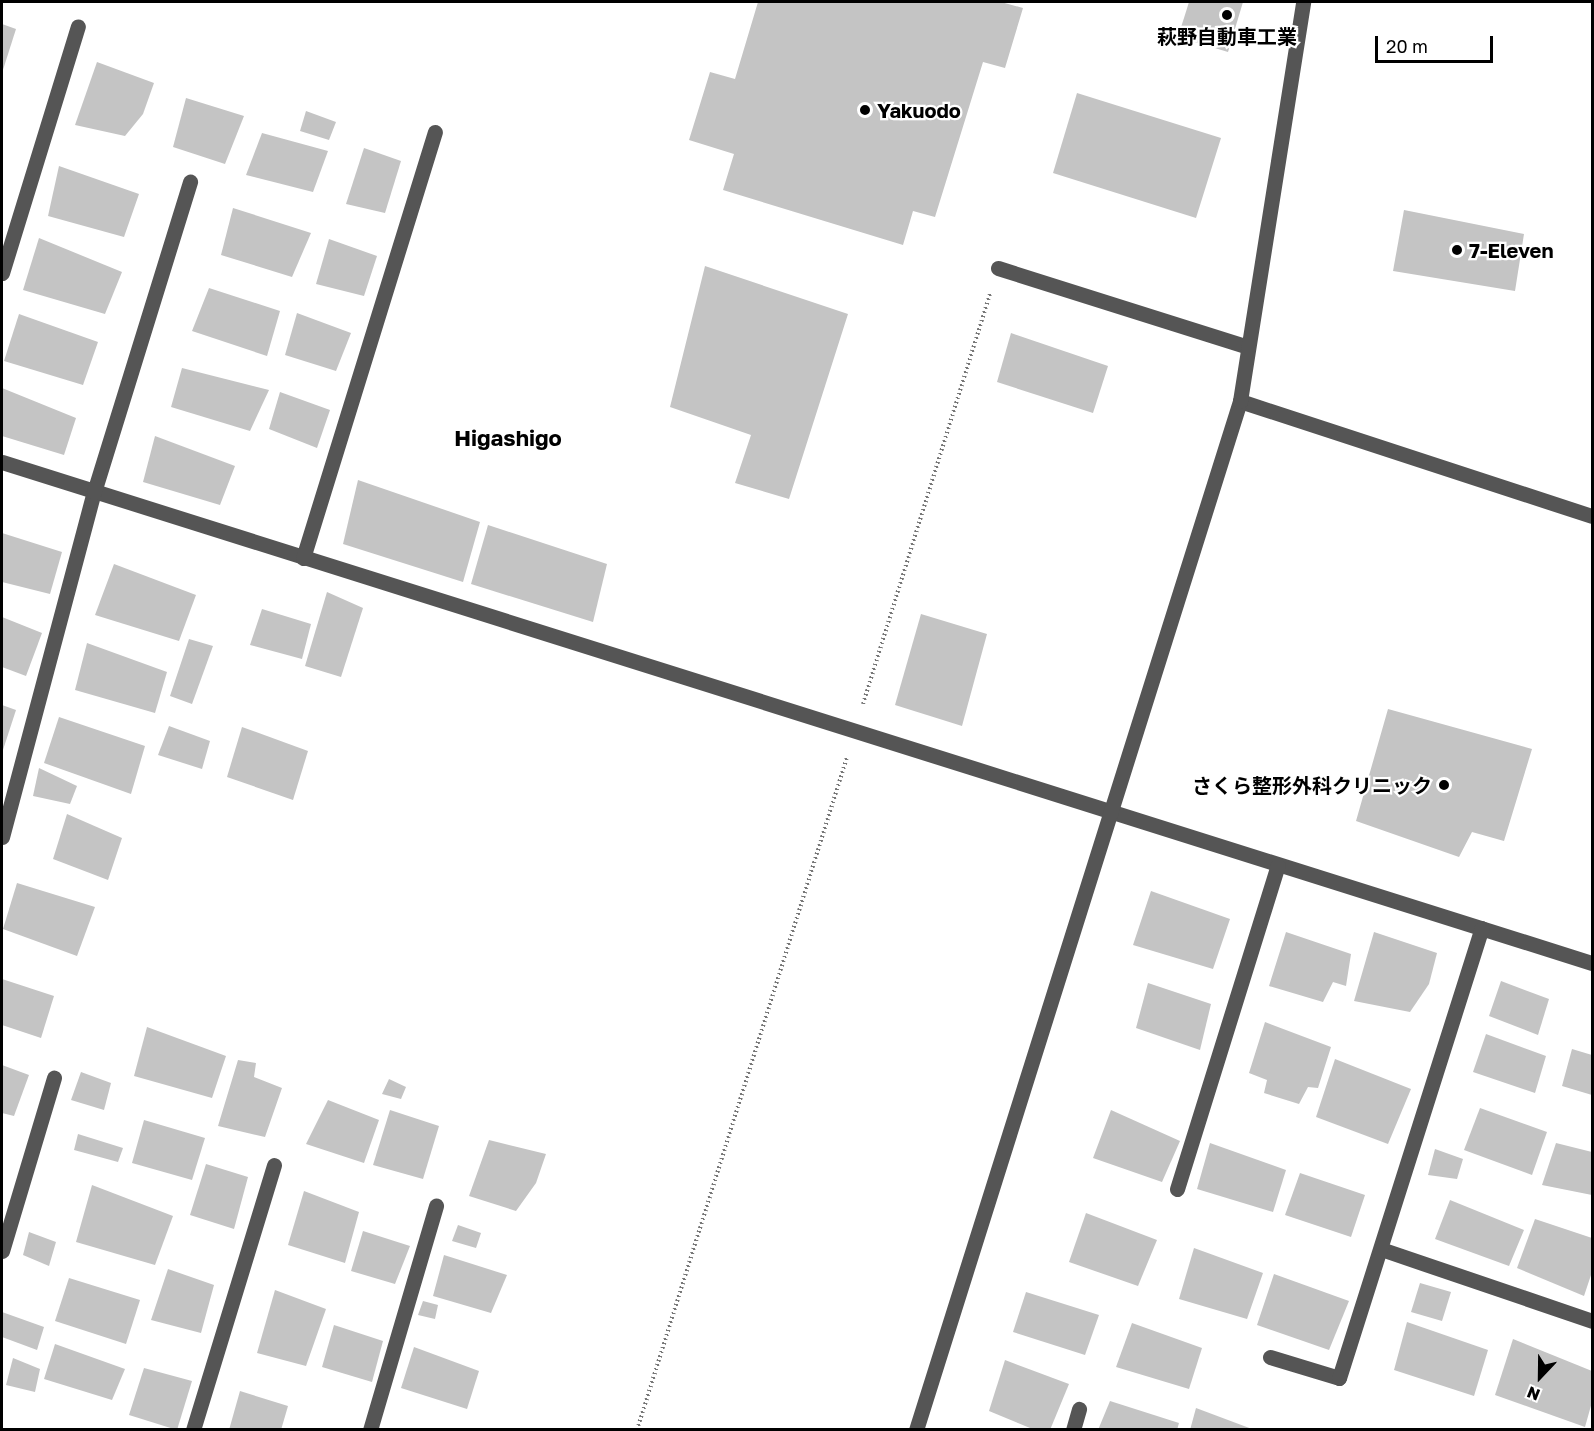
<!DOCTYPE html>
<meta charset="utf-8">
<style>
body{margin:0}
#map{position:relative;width:1594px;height:1431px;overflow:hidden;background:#fff;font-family:"Golos Text","Noto Sans JP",sans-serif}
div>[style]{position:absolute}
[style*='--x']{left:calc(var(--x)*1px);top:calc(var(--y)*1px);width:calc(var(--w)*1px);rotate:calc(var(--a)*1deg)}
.building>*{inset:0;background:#c4c4c4}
.path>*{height:4px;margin-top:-2px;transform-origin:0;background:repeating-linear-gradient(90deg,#777 0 1.5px,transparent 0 4.5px)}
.minor>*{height:15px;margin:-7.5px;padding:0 7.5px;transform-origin:7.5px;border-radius:7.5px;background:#555}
.dots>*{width:16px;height:16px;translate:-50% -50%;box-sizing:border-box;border:3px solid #fff;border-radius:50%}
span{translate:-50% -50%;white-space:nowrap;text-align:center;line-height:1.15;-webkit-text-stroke:4.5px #fff;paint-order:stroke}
.poi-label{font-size:20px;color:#000;font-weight:700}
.left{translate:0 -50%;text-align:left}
.right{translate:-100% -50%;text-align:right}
.quarter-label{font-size:22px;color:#000;font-weight:700}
.frame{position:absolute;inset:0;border:3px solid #000;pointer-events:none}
.north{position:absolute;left:1510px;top:1347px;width:60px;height:60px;-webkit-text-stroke:4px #fff;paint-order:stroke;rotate:202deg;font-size:16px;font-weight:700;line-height:24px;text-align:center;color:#000}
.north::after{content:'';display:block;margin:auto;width:21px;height:27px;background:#000;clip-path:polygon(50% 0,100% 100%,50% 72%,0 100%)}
.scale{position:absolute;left:1375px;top:36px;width:118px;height:27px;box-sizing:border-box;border:3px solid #000;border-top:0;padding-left:8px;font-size:18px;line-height:21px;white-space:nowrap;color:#000;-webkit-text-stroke:4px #fff;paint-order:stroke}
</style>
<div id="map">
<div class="building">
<i style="clip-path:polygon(758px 2px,1001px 2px,1023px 8px,1005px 68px,983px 62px,935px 217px,913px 211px,903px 245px,723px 190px,734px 154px,689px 140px,710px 72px,735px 79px)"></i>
<i style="clip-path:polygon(1189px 2px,1243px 2px,1228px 52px,1178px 37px)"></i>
<i style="clip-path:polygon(2px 24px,16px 29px,2px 73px)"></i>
<i style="clip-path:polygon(97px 62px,154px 83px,143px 114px,125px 136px,75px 125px)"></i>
<i style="clip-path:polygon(1077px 93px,1221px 138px,1196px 218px,1053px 173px)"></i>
<i style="clip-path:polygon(186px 98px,244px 116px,225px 164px,173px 147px)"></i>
<i style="clip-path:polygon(306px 111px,336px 122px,329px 140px,300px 131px)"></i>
<i style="clip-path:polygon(262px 133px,328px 151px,313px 192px,246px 175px)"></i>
<i style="clip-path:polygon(364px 148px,401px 161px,385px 213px,346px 204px)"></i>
<i style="clip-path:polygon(59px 166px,139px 194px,124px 237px,48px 216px)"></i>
<i style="clip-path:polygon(233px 208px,311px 233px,292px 277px,221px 255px)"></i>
<i style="clip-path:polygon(1404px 210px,1524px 234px,1515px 291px,1393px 271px)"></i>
<i style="clip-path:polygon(39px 238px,122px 272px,105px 314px,23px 290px)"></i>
<i style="clip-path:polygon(329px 239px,377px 256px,364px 296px,316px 284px)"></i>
<i style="clip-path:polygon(705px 266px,848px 314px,789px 499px,735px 483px,751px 435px,670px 407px)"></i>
<i style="clip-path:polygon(209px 288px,280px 311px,267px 356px,192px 331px)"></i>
<i style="clip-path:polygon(297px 313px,351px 333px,336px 371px,285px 355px)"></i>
<i style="clip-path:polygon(19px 314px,98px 342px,83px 385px,4px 361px)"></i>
<i style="clip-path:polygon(1011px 333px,1108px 366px,1093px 413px,997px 382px)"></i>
<i style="clip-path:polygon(182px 368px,269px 390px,250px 431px,171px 407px)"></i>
<i style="clip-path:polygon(2px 388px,76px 418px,64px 455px,2px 436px)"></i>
<i style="clip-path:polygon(280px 392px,330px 410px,317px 448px,269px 429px)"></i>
<i style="clip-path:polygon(155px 436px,235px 466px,220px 505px,143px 482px)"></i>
<i style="clip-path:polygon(358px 480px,480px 522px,463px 582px,343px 544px)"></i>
<i style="clip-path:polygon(488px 525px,607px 564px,593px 622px,471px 584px)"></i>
<i style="clip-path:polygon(2px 533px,62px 552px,50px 594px,2px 582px)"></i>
<i style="clip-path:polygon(114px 564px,196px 595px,179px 641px,95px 615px)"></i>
<i style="clip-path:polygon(327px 592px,363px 608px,341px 677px,305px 666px)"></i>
<i style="clip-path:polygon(262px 609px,311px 624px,302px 659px,250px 645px)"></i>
<i style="clip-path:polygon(921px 614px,987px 634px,962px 726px,895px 705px)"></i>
<i style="clip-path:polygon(2px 617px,42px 633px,26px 676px,2px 667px)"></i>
<i style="clip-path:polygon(189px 639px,213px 646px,192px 704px,170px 696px)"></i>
<i style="clip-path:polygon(87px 643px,167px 672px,155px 713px,75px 690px)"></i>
<i style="clip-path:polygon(2px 705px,16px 710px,2px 753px)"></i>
<i style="clip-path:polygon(1388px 709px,1532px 749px,1504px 841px,1472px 832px,1459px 857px,1356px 821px)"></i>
<i style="clip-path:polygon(59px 717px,145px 746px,131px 794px,44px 763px)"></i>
<i style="clip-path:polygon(169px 726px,210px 741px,202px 769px,158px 755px)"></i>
<i style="clip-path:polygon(242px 727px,308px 751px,293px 800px,227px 777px)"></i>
<i style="clip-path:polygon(39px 768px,77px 786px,70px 804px,33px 796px)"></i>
<i style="clip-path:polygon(67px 814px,122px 838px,108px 880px,53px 859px)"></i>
<i style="clip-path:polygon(17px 883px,95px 907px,77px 956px,3px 929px)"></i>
<i style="clip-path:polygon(1151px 891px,1230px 919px,1213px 969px,1133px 945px)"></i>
<i style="clip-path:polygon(1286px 932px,1351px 954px,1346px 986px,1333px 982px,1323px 1002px,1269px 986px)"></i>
<i style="clip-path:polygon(1374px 932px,1437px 953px,1429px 984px,1410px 1012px,1354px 1001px)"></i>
<i style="clip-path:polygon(2px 979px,54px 996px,41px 1038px,2px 1025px)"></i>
<i style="clip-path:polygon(1501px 981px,1549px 999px,1538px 1035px,1489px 1016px)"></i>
<i style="clip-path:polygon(1148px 983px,1211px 1004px,1200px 1050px,1136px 1028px)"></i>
<i style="clip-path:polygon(1265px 1022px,1331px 1047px,1318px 1088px,1308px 1087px,1299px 1104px,1264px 1093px,1267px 1080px,1249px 1073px)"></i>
<i style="clip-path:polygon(147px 1027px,226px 1056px,212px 1098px,134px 1076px)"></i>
<i style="clip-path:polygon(1486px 1034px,1546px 1056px,1535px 1093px,1473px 1072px)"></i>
<i style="clip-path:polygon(1572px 1049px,1592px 1055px,1592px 1095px,1562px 1086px)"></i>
<i style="clip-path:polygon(1335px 1059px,1411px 1089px,1388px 1144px,1316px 1117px)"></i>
<i style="clip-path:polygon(238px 1060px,256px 1063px,254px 1077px,282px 1088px,265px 1137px,218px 1126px)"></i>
<i style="clip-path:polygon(2px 1065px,29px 1075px,14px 1116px,2px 1113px)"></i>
<i style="clip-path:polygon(81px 1072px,111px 1083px,104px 1110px,71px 1100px)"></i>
<i style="clip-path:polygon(389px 1079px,406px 1087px,401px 1099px,382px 1094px)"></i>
<i style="clip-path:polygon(328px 1100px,379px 1120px,364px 1163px,306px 1144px)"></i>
<i style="clip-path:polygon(1480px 1108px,1547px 1132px,1532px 1175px,1464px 1150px)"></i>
<i style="clip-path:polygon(390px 1110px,439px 1126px,423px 1179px,373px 1165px)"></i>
<i style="clip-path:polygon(1111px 1110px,1180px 1141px,1162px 1182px,1093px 1158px)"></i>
<i style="clip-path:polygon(144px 1120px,205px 1138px,192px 1180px,132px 1163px)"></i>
<i style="clip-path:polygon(78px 1134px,123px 1148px,118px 1162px,74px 1150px)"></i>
<i style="clip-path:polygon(489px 1140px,546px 1154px,536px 1183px,516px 1211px,469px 1196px)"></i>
<i style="clip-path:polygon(1210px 1143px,1286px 1170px,1273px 1212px,1197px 1189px)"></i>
<i style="clip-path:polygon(1556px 1143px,1592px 1152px,1592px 1195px,1542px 1185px)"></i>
<i style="clip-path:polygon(1435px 1149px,1463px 1159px,1457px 1179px,1428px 1175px)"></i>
<i style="clip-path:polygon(206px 1164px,248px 1177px,234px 1229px,190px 1215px)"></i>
<i style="clip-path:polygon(1300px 1173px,1365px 1195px,1351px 1237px,1285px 1215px)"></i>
<i style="clip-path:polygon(92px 1185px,173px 1216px,155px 1265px,76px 1242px)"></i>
<i style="clip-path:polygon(304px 1191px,359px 1212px,345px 1263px,288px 1245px)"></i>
<i style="clip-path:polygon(1450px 1200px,1524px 1230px,1509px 1266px,1435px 1239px)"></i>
<i style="clip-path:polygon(1086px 1213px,1157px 1240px,1138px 1286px,1069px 1262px)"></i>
<i style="clip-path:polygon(1535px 1219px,1592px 1238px,1592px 1272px,1584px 1296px,1517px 1268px)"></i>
<i style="clip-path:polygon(458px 1225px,481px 1233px,476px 1248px,452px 1241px)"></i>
<i style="clip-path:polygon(363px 1231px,410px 1246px,395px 1284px,351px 1271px)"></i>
<i style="clip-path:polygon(29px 1232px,56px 1242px,49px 1266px,23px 1255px)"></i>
<i style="clip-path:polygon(1194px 1248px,1263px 1273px,1247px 1319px,1179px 1299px)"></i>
<i style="clip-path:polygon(444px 1255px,507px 1275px,491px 1313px,433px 1296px)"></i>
<i style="clip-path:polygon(168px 1269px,214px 1285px,201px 1333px,151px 1320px)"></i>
<i style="clip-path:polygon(1274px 1274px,1349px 1301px,1329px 1350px,1257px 1325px)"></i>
<i style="clip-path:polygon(69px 1278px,140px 1300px,126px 1344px,55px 1321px)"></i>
<i style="clip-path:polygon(1420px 1283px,1451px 1292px,1442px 1321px,1411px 1312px)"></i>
<i style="clip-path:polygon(275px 1290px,326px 1309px,306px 1366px,257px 1353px)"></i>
<i style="clip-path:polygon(1026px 1292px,1099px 1315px,1085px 1355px,1013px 1332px)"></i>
<i style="clip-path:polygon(423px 1301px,438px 1305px,435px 1319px,418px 1315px)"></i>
<i style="clip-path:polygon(2px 1312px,44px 1327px,37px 1350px,2px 1337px)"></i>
<i style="clip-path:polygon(1407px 1322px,1488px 1350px,1474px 1396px,1394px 1370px)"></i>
<i style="clip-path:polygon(1132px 1323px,1202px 1348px,1189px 1389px,1116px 1367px)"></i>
<i style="clip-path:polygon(334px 1325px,383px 1341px,372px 1382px,322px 1367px)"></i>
<i style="clip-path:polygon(1513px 1339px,1592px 1371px,1592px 1402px,1585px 1427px,1495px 1395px)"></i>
<i style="clip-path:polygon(55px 1344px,125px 1369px,112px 1400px,44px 1379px)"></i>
<i style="clip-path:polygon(414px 1347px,479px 1371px,467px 1409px,401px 1388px)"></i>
<i style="clip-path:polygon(13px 1358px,40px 1369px,35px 1392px,6px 1385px)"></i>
<i style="clip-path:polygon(1005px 1360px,1069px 1384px,1050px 1430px,1035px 1430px,989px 1411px)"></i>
<i style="clip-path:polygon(144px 1368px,192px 1381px,177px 1430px,129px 1415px)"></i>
<i style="clip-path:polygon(240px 1391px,288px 1406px,281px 1430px,229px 1430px)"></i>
<i style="clip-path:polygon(1110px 1401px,1179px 1423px,1177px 1430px,1098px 1430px)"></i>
<i style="clip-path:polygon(1196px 1408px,1252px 1429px,1252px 1430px,1190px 1430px)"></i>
</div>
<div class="path">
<i style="--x:863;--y:704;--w:430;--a:-72.8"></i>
<i style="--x:637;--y:1430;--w:705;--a:-72.67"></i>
</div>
<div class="minor">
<i style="--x:998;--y:268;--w:262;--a:17.5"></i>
<i style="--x:2;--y:273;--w:258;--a:-72.9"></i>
<i style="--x:1240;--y:401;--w:370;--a:18.1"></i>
<i style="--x:2;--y:462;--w:1667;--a:17.49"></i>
<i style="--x:303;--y:558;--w:446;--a:-72.8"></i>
<i style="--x:2;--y:837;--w:357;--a:-75.1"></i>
<i style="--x:94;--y:492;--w:325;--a:-72.8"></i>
<i style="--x:1177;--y:1189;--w:339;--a:-72.7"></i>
<i style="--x:1381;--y:1249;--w:223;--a:18.8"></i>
<i style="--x:2;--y:1251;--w:181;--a:-73.3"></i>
<i style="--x:1270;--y:1357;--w:72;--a:16.9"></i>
<i style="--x:1339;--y:1378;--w:472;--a:-72.4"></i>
<i style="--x:193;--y:1430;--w:277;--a:-73"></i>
<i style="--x:370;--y:1430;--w:234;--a:-73.6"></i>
<i style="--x:916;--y:1430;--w:1079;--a:-72.52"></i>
<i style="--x:1240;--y:401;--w:404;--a:-81"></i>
<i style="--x:1073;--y:1430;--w:22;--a:-74"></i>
</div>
<div class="dots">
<i style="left:1227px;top:15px;background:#000"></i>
<i style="left:865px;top:110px;background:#000"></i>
<i style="left:1457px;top:250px;background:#000"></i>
<i style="left:1444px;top:785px;background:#000"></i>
</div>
<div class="poi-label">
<span style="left:1227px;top:36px">萩野自動車工業</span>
<span class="left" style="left:877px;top:110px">Yakuodo</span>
<span class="left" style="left:1469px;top:250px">7-Eleven</span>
<span class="right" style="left:1432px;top:785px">さくら整形外科クリニック</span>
</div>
<div class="quarter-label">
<span style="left:508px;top:438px">Higashigo</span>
</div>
<div class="frame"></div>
<div class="north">N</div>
<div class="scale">20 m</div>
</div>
